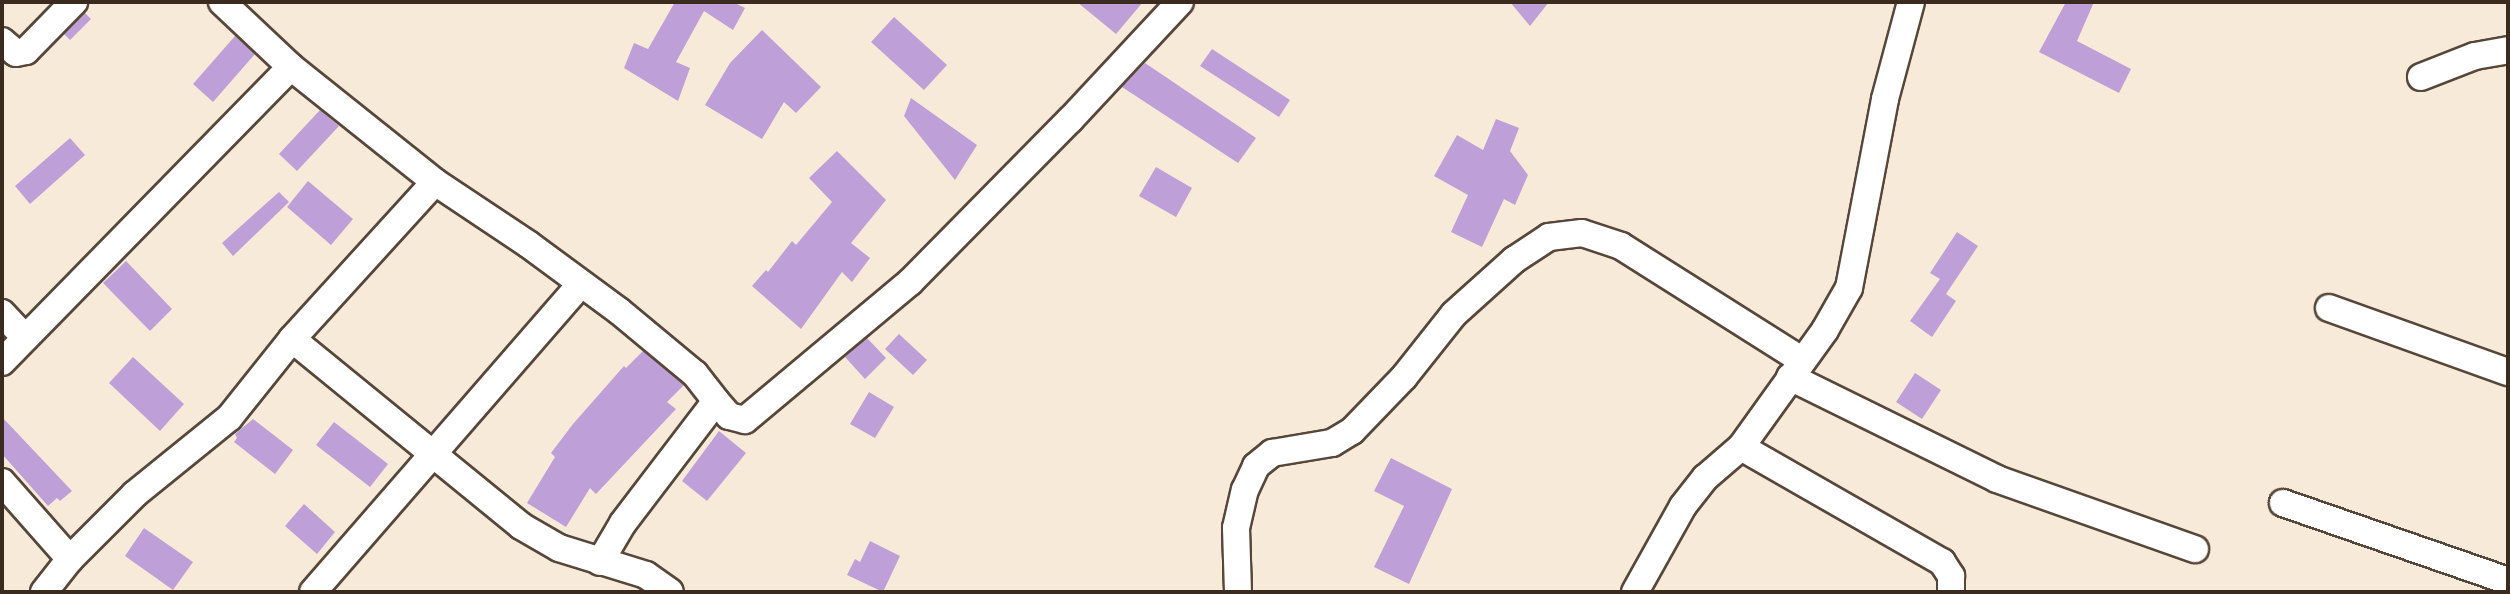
<!DOCTYPE html>
<style>
body{margin:0}
#map{position:relative;width:2510px;height:594px;overflow:hidden;background:#f8ead8;font-family:"IM FELL French Canon",serif}
div>[style]{position:absolute}
[style*='--x']{left:calc(var(--x)*1px);top:calc(var(--y)*1px);width:calc(var(--w)*1px);rotate:calc(var(--a)*1deg)}
.building>*{inset:0;background:#bf9fd7}
.roads{filter:drop-shadow(2px 0 #57473a) drop-shadow(-2px 0 #57473a) drop-shadow(0 2px #57473a) drop-shadow(0 -2px #57473a)}
.minor>*{height:26px;margin:-13px;padding:0 13px;transform-origin:13px;border-radius:13px;background:#fff}
span{translate:-50% -50%;white-space:nowrap;text-align:center;line-height:1.15;-webkit-text-stroke:5px #fdfcf7;paint-order:stroke}
.frame{position:absolute;inset:0;border:4px solid #3b2a1e;pointer-events:none}
</style>
<div id="map">
<div class="building">
<i style="clip-path:polygon(675px 2px,733px 2px,745px 8px,733px 30px,704px 11px,676px 62px,690px 68px,678px 101px,624px 68px,634px 43px,648px 49px)"></i>
<i style="clip-path:polygon(1077px 2px,1143px 2px,1116px 34px)"></i>
<i style="clip-path:polygon(1510px 2px,1549px 2px,1530px 26px)"></i>
<i style="clip-path:polygon(2066px 2px,2094px 2px,2077px 41px,2131px 69px,2119px 93px,2039px 52px)"></i>
<i style="clip-path:polygon(85px 13px,91px 19px,70px 40px,64px 34px)"></i>
<i style="clip-path:polygon(894px 17px,947px 65px,924px 90px,871px 42px)"></i>
<i style="clip-path:polygon(762px 30px,821px 87px,796px 113px,784px 102px,762px 139px,705px 105px,730px 63px)"></i>
<i style="clip-path:polygon(235px 36px,255px 54px,213px 102px,193px 84px)"></i>
<i style="clip-path:polygon(1212px 49px,1290px 100px,1279px 117px,1200px 66px)"></i>
<i style="clip-path:polygon(1145px 63px,1256px 138px,1238px 163px,1122px 87px)"></i>
<i style="clip-path:polygon(911px 98px,977px 145px,955px 180px,904px 116px)"></i>
<i style="clip-path:polygon(320px 110px,339px 126px,297px 171px,279px 154px)"></i>
<i style="clip-path:polygon(1496px 119px,1519px 128px,1510px 151px,1528px 175px,1515px 205px,1504px 199px,1482px 247px,1451px 232px,1468px 195px,1434px 176px,1457px 135px,1483px 150px)"></i>
<i style="clip-path:polygon(70px 138px,85px 155px,30px 204px,15px 186px)"></i>
<i style="clip-path:polygon(837px 151px,886px 200px,851px 243px,870px 258px,852px 282px,842px 272px,801px 329px,752px 286px,766px 270px,768px 272px,792px 241px,796px 245px,832px 202px,809px 178px)"></i>
<i style="clip-path:polygon(1156px 167px,1192px 188px,1176px 217px,1139px 196px)"></i>
<i style="clip-path:polygon(308px 181px,353px 219px,331px 245px,287px 207px)"></i>
<i style="clip-path:polygon(279px 192px,289px 202px,233px 256px,222px 243px)"></i>
<i style="clip-path:polygon(1957px 232px,1978px 246px,1946px 294px,1956px 301px,1932px 337px,1910px 321px,1940px 279px,1930px 273px)"></i>
<i style="clip-path:polygon(126px 261px,172px 309px,150px 331px,103px 283px)"></i>
<i style="clip-path:polygon(899px 334px,927px 360px,913px 375px,885px 349px)"></i>
<i style="clip-path:polygon(867px 338px,886px 358px,865px 379px,845px 357px)"></i>
<i style="clip-path:polygon(643px 351px,684px 385px,667px 402px,676px 409px,596px 494px,590px 488px,566px 527px,527px 503px,555px 457px,551px 453px,573px 424px,624px 366px,626px 368px)"></i>
<i style="clip-path:polygon(133px 357px,184px 404px,160px 431px,109px 383px)"></i>
<i style="clip-path:polygon(1915px 373px,1941px 390px,1922px 419px,1896px 402px)"></i>
<i style="clip-path:polygon(869px 392px,894px 407px,875px 438px,850px 424px)"></i>
<i style="clip-path:polygon(2px 417px,72px 491px,60px 501px,57px 498px,48px 506px,2px 454px)"></i>
<i style="clip-path:polygon(253px 419px,293px 450px,275px 474px,234px 442px,237px 438px,235px 434px)"></i>
<i style="clip-path:polygon(334px 422px,388px 464px,370px 487px,316px 445px)"></i>
<i style="clip-path:polygon(719px 431px,746px 453px,707px 501px,682px 481px)"></i>
<i style="clip-path:polygon(1391px 458px,1452px 489px,1409px 584px,1374px 567px,1404px 506px,1374px 491px)"></i>
<i style="clip-path:polygon(304px 504px,335px 532px,317px 554px,285px 526px)"></i>
<i style="clip-path:polygon(144px 528px,193px 562px,173px 590px,125px 556px)"></i>
<i style="clip-path:polygon(870px 541px,900px 556px,883px 592px,847px 575px,855px 559px,860px 562px)"></i>
</div>
<div class="roads">
<div class="minor">
<i style="--x:222;--y:2;--w:95;--a:43.3"></i>
<i style="--x:291;--y:67;--w:184;--a:38.6"></i>
<i style="--x:435;--y:182;--w:112;--a:33.7"></i>
<i style="--x:528;--y:244;--w:113;--a:36.4"></i>
<i style="--x:619;--y:311;--w:99;--a:39.7"></i>
<i style="--x:695;--y:374;--w:34;--a:52"></i>
<i style="--x:2;--y:41;--w:18;--a:41"></i>
<i style="--x:16;--y:53;--w:10;--a:-11"></i>
<i style="--x:26;--y:51;--w:69;--a:-45.6"></i>
<i style="--x:2421;--y:77;--w:58;--a:-21.3"></i>
<i style="--x:2475;--y:56;--w:34;--a:-10"></i>
<i style="--x:2329;--y:308;--w:190;--a:19.7"></i>
<i style="--x:2;--y:313;--w:33;--a:47"></i>
<i style="--x:292;--y:339;--w:212;--a:-47.7"></i>
<i style="--x:2;--y:362;--w:413;--a:-45.6"></i>
<i style="--x:1790;--y:377;--w:231;--a:26.2"></i>
<i style="--x:1997;--y:479;--w:210;--a:19.5"></i>
<i style="--x:1741;--y:447;--w:232;--a:29.8"></i>
<i style="--x:1942;--y:562;--w:17;--a:57"></i>
<i style="--x:1951;--y:576;--w:16;--a:90"></i>
<i style="--x:2;--y:482;--w:103;--a:48.6"></i>
<i style="--x:2283;--y:503;--w:238;--a:19.1"></i>
<i style="--x:600;--y:562;--w:45;--a:-59.5"></i>
<i style="--x:623;--y:523;--w:153;--a:-52.7"></i>
<i style="--x:716;--y:401;--w:20;--a:49"></i>
<i style="--x:729;--y:416;--w:16;--a:14"></i>
<i style="--x:745;--y:420;--w:215;--a:-39.9"></i>
<i style="--x:910;--y:282;--w:228;--a:-45.4"></i>
<i style="--x:1070;--y:120;--w:161;--a:-47"></i>
<i style="--x:44;--y:592;--w:42;--a:-51.8"></i>
<i style="--x:70;--y:559;--w:92;--a:-45"></i>
<i style="--x:135;--y:494;--w:121;--a:-39"></i>
<i style="--x:229;--y:418;--w:101;--a:-51.4"></i>
<i style="--x:292;--y:339;--w:296;--a:39.2"></i>
<i style="--x:521;--y:526;--w:44;--a:30.1"></i>
<i style="--x:559;--y:548;--w:91;--a:17.2"></i>
<i style="--x:646;--y:575;--w:29;--a:35"></i>
<i style="--x:313;--y:592;--w:408;--a:-49"></i>
<i style="--x:1238;--y:592;--w:64;--a:-91.8"></i>
<i style="--x:1236;--y:528;--w:39;--a:-77"></i>
<i style="--x:1245;--y:490;--w:26;--a:-65"></i>
<i style="--x:1256;--y:466;--w:21;--a:-39"></i>
<i style="--x:1272;--y:453;--w:61;--a:-9.5"></i>
<i style="--x:1332;--y:443;--w:23;--a:-31"></i>
<i style="--x:1352;--y:431;--w:75;--a:-46.1"></i>
<i style="--x:1404;--y:377;--w:80;--a:-51.6"></i>
<i style="--x:1454;--y:314;--w:81;--a:-42"></i>
<i style="--x:1514;--y:260;--w:42;--a:-33.3"></i>
<i style="--x:1549;--y:237;--w:33;--a:-7"></i>
<i style="--x:1582;--y:233;--w:41;--a:18.4"></i>
<i style="--x:1621;--y:246;--w:213;--a:32.3"></i>
<i style="--x:1635;--y:592;--w:98;--a:-60.8"></i>
<i style="--x:1683;--y:506;--w:36;--a:-52"></i>
<i style="--x:1705;--y:478;--w:48;--a:-40.7"></i>
<i style="--x:1741;--y:447;--w:144;--a:-54.3"></i>
<i style="--x:1825;--y:330;--w:48;--a:-60.3"></i>
<i style="--x:1849;--y:288;--w:192;--a:-79.2"></i>
<i style="--x:1885;--y:99;--w:100;--a:-75"></i>
</div>
</div>
<div class="frame"></div>
</div>
